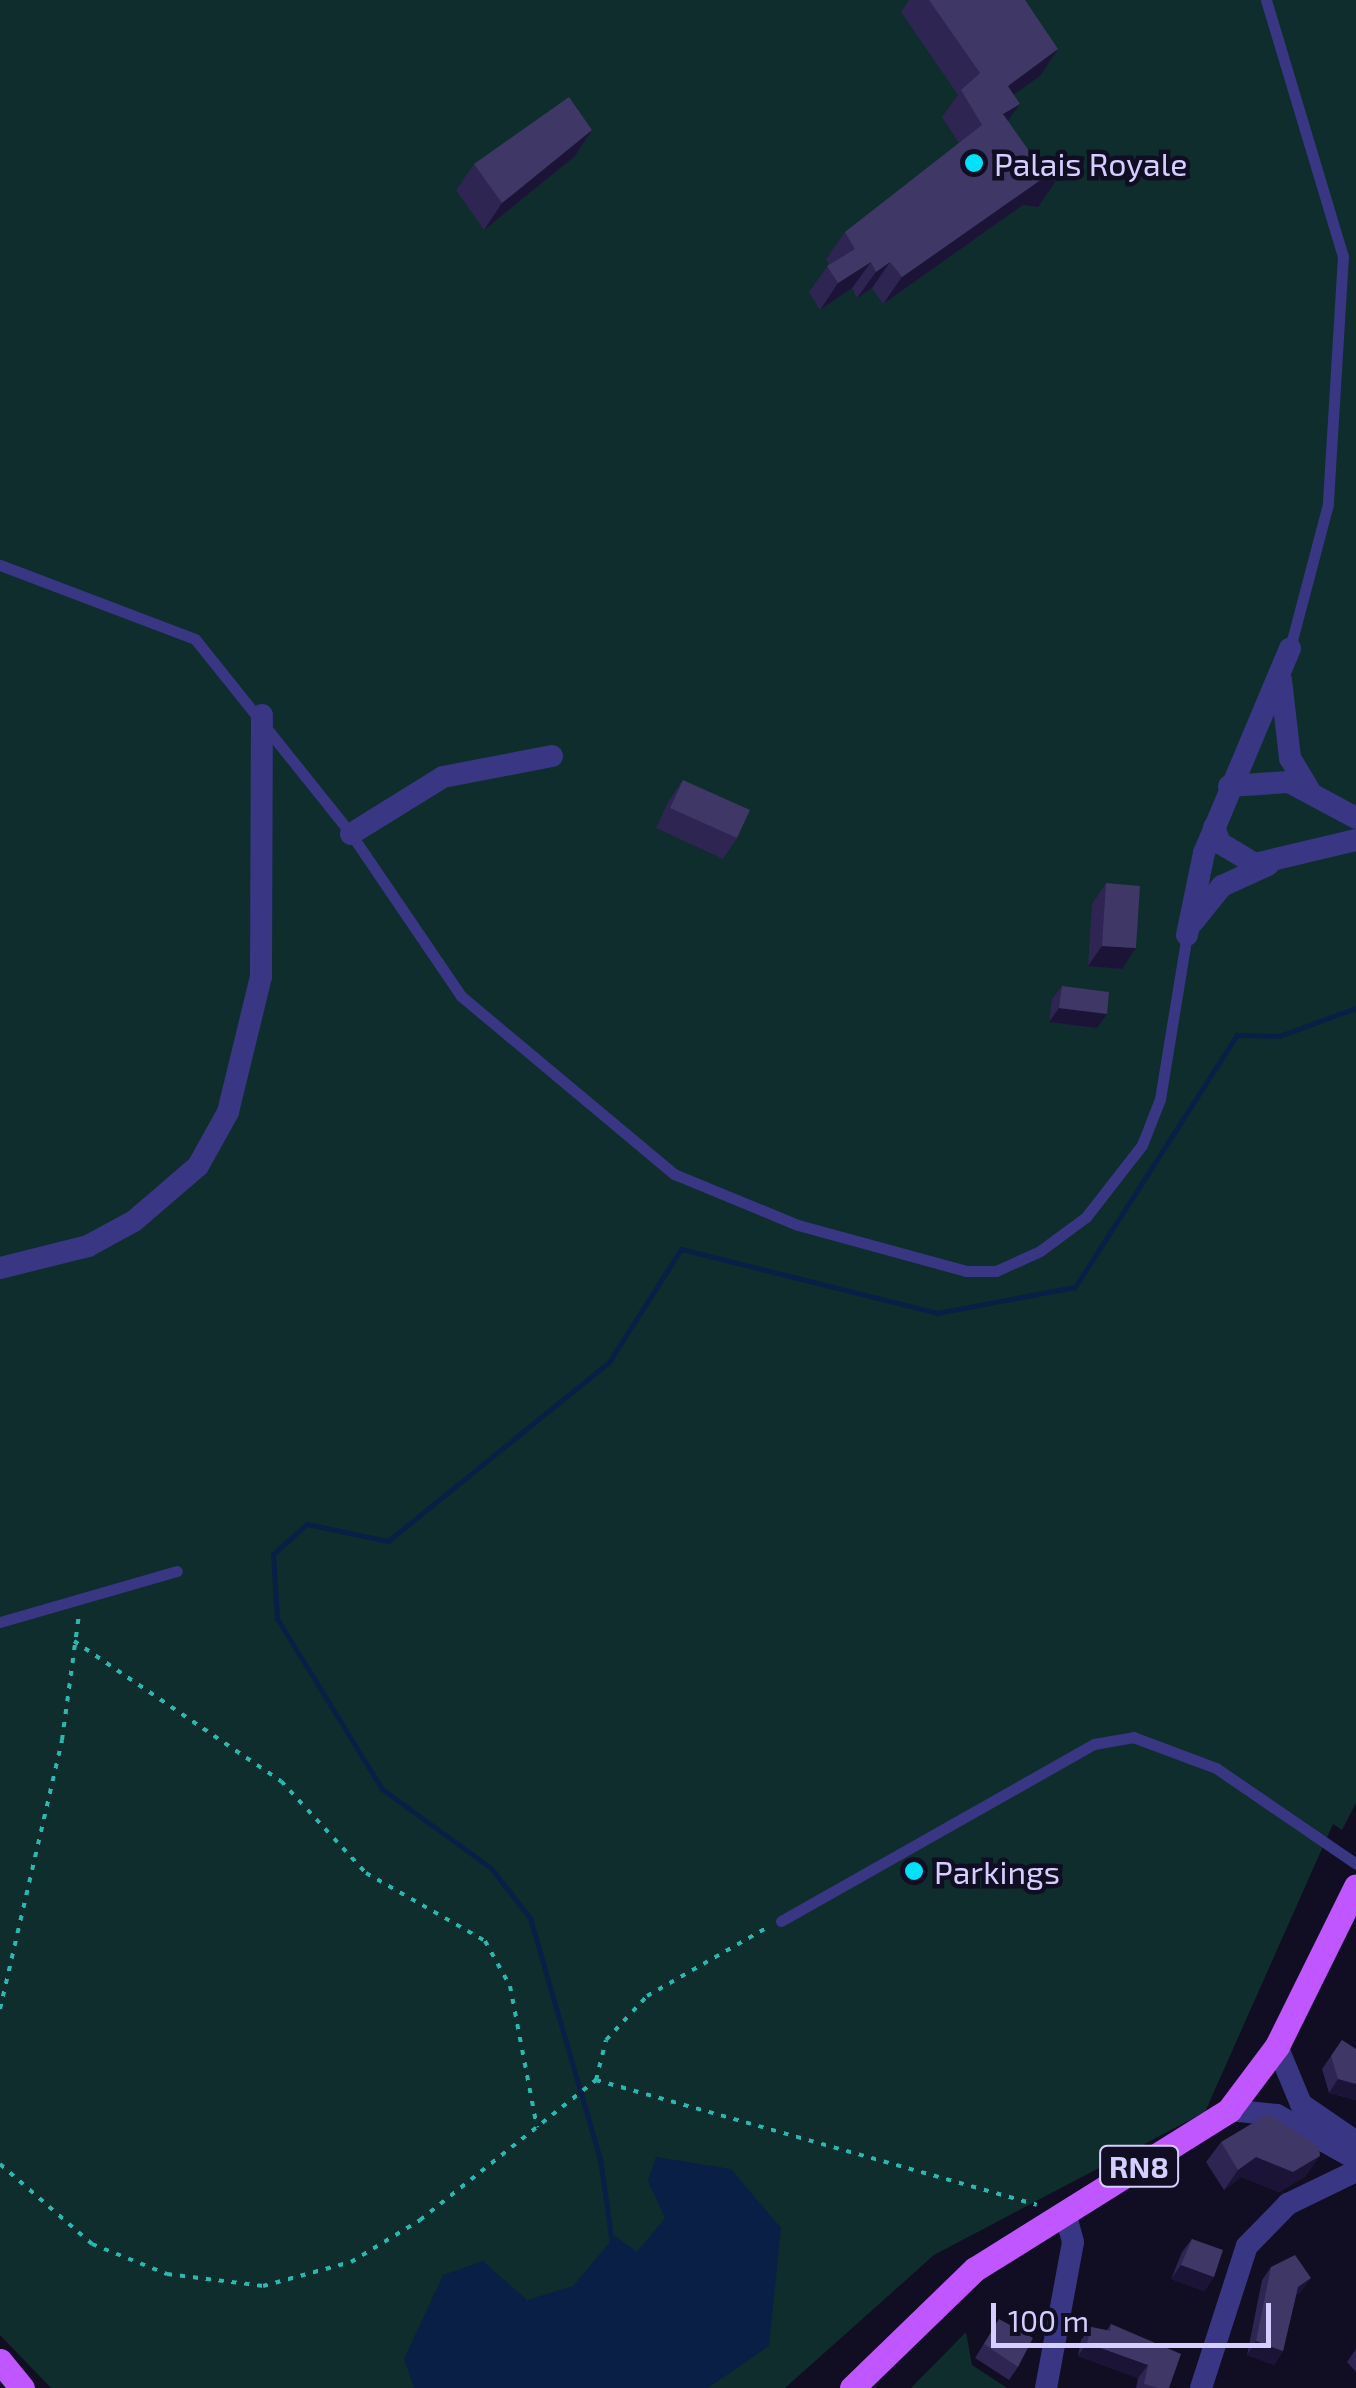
<!DOCTYPE html>
<style>
body{margin:0}
#map{position:relative;width:1356px;height:2388px;overflow:hidden;background:#110d23;font-family:"Exo 2",sans-serif}
div>[style]{position:absolute}
[style*='--x']{left:calc(var(--x)*1px);top:calc(var(--y)*1px);width:calc(var(--w)*1px);rotate:calc(var(--a)*1deg)}
.green>*{inset:0;background:#0f2d2c}
.water>*{inset:0;background:#091f45}
.stream>*{height:5px;margin:-2.5px;padding:0 2.5px;transform-origin:2.5px;border-radius:2.5px;background:#091f45}
.path>*{height:4px;margin-top:-2px;transform-origin:0;background:repeating-linear-gradient(90deg,#29b9b0 0 5px,transparent 0 13px)}
.lane>*{height:11px;margin:-5.5px;padding:0 5.5px;transform-origin:5.5px;border-radius:5.5px;background:#393684}
.street>*{height:22px;margin:-11px;padding:0 11px;transform-origin:11px;border-radius:11px;background:#393684}
.primary>*{height:25px;margin:-12.5px;padding:0 12.5px;transform-origin:12.5px;border-radius:12.5px;background:#c056ff}
.wall>*{inset:0;background:#2e2552}
.shaded-wall>*{inset:0;background:#1b1437}
.building>*{inset:0;background:#3f3765}
.dots>*{width:28px;height:28px;translate:-50% -50%;box-sizing:border-box;border:5px solid #110d23;border-radius:50%}
span{translate:-50% -50%;white-space:nowrap;text-align:center;line-height:1.15;-webkit-text-stroke:9px #110d23;paint-order:stroke}
.shield-label span{padding:2px 8px;background:#110d23;border:2px solid;border-radius:8px;-webkit-text-stroke-width:0}
.shield-label{font-size:30px;color:#d4cfff;font-weight:700}
.poi-label{font-size:32px;color:#d4cfff}
.left{translate:0 -50%;text-align:left}
.scale{position:absolute;left:991px;top:2303px;width:280px;height:45px;box-sizing:border-box;border:5px solid #d4cfff;border-top:0;padding-left:12px;font-size:30px;line-height:35px;white-space:nowrap;color:#d4cfff;-webkit-text-stroke:8px #110d23;paint-order:stroke}
</style>
<div id="map">
<div class="green">
<i style="clip-path:polygon(0 0,1356px 0,1356px 1803px,1342px 1830px,1333px 1824px,1205px 2112px,934px 2255px,785px 2388px,51px 2388px,0 2335px)"></i>
<i style="clip-path:polygon(966px 2332px,972px 2365px,1007px 2388px,911px 2388px)"></i>
</div>
<div class="water">
<i style="clip-path:polygon(656px 2157px,731px 2169px,781px 2228px,769px 2346px,708px 2388px,414px 2388px,404px 2359px,443px 2275px,483px 2261px,527px 2300px,573px 2286px,615px 2236px,637px 2252px,665px 2218px,648px 2181px)"></i>
</div>
<div class="stream">
<i style="--x:612;--y:2243;--w:85;--a:-98.1"></i>
<i style="--x:600;--y:2159;--w:251;--a:-106.2"></i>
<i style="--x:530;--y:1918;--w:63;--a:-128"></i>
<i style="--x:491;--y:1868;--w:135;--a:-144.1"></i>
<i style="--x:382;--y:1789;--w:201;--a:-121.6"></i>
<i style="--x:277;--y:1618;--w:64;--a:-93.6"></i>
<i style="--x:273;--y:1554;--w:45;--a:-41.4"></i>
<i style="--x:307;--y:1524;--w:83;--a:11.9"></i>
<i style="--x:388;--y:1541;--w:284;--a:-39"></i>
<i style="--x:609;--y:1362;--w:134;--a:-57.5"></i>
<i style="--x:681;--y:1249;--w:264;--a:14"></i>
<i style="--x:937;--y:1313;--w:140;--a:-10.7"></i>
<i style="--x:1075;--y:1287;--w:300;--a:-57.3"></i>
<i style="--x:1237;--y:1035;--w:42;--a:1.4"></i>
<i style="--x:1279;--y:1036;--w:82;--a:-20"></i>
</div>
<div class="path">
<i style="--x:74;--y:1641;--w:250;--a:34.1"></i>
<i style="--x:281;--y:1781;--w:125;--a:47.3"></i>
<i style="--x:366;--y:1873;--w:137;--a:29.7"></i>
<i style="--x:485;--y:1941;--w:51;--a:60.9"></i>
<i style="--x:510;--y:1986;--w:144;--a:79.2"></i>
<i style="--x:0;--y:2009;--w:276;--a:-77"></i>
<i style="--x:62;--y:1740;--w:126;--a:-82.3"></i>
<i style="--x:596;--y:2080;--w:41;--a:-76"></i>
<i style="--x:606;--y:2040;--w:60;--a:-47"></i>
<i style="--x:647;--y:1996;--w:137;--a:-29.7"></i>
<i style="--x:0;--y:2164;--w:122;--a:41"></i>
<i style="--x:92;--y:2244;--w:81;--a:21.8"></i>
<i style="--x:167;--y:2274;--w:97;--a:7.1"></i>
<i style="--x:263;--y:2286;--w:91;--a:-15.3"></i>
<i style="--x:351;--y:2262;--w:81;--a:-31.3"></i>
<i style="--x:420;--y:2220;--w:225;--a:-38.5"></i>
<i style="--x:596;--y:2080;--w:458;--a:15.8"></i>
</div>
<div class="lane">
<i style="--x:1266;--y:0;--w:267;--a:73.3"></i>
<i style="--x:1343;--y:256;--w:248;--a:93.5"></i>
<i style="--x:1328;--y:504;--w:149;--a:104.8"></i>
<i style="--x:0;--y:565;--w:209;--a:20.8"></i>
<i style="--x:195;--y:639;--w:250;--a:51.3"></i>
<i style="--x:351;--y:834;--w:196;--a:55.8"></i>
<i style="--x:461;--y:996;--w:278;--a:39.9"></i>
<i style="--x:674;--y:1174;--w:134;--a:22.4"></i>
<i style="--x:798;--y:1225;--w:174;--a:15.3"></i>
<i style="--x:966;--y:1271;--w:30;--a:0"></i>
<i style="--x:996;--y:1271;--w:48;--a:-24.4"></i>
<i style="--x:1040;--y:1251;--w:57;--a:-36.5"></i>
<i style="--x:1086;--y:1217;--w:91;--a:-52.1"></i>
<i style="--x:1142;--y:1145;--w:49;--a:-68.6"></i>
<i style="--x:1160;--y:1099;--w:166;--a:-80.7"></i>
<i style="--x:0;--y:1622;--w:184;--a:-16.1"></i>
<i style="--x:781;--y:1921;--w:360;--a:-29.5"></i>
<i style="--x:1094;--y:1744;--w:40;--a:-10"></i>
<i style="--x:1133;--y:1737;--w:89;--a:20.5"></i>
<i style="--x:1216;--y:1768;--w:170;--a:34.4"></i>
</div>
<div class="street">
<i style="--x:1281;--y:680;--w:79;--a:83.4"></i>
<i style="--x:1290;--y:758;--w:37;--a:59"></i>
<i style="--x:1229;--y:786;--w:60;--a:-3.8"></i>
<i style="--x:1289;--y:782;--w:76;--a:28.2"></i>
<i style="--x:1214;--y:827;--w:17;--a:69"></i>
<i style="--x:1220;--y:843;--w:41;--a:31"></i>
<i style="--x:1255;--y:864;--w:104;--a:-13.4"></i>
<i style="--x:351;--y:834;--w:108;--a:-31.8"></i>
<i style="--x:443;--y:777;--w:111;--a:-10.9"></i>
<i style="--x:1192;--y:923;--w:48;--a:-51"></i>
<i style="--x:1222;--y:886;--w:51;--a:-24.5"></i>
<i style="--x:1187;--y:935;--w:84;--a:-78.3"></i>
<i style="--x:1204;--y:853;--w:222;--a:-67.2"></i>
<i style="--x:0;--y:1268;--w:91;--a:-14"></i>
<i style="--x:88;--y:1246;--w:52;--a:-28.5"></i>
<i style="--x:134;--y:1221;--w:84;--a:-40.7"></i>
<i style="--x:198;--y:1166;--w:62;--a:-60.9"></i>
<i style="--x:228;--y:1112;--w:139;--a:-76.3"></i>
<i style="--x:261;--y:977;--w:262;--a:-89.8"></i>
<i style="--x:1277;--y:2046;--w:63;--a:67.5"></i>
<i style="--x:1301;--y:2104;--w:67;--a:34.6"></i>
<i style="--x:1229;--y:2110;--w:48;--a:5.9"></i>
<i style="--x:1277;--y:2115;--w:90;--a:29.1"></i>
<i style="--x:1046;--y:2388;--w:148;--a:-79.5"></i>
<i style="--x:1073;--y:2242;--w:30;--a:-105"></i>
<i style="--x:1201;--y:2388;--w:149;--a:-72.1"></i>
<i style="--x:1247;--y:2246;--w:59;--a:-45.7"></i>
<i style="--x:1288;--y:2204;--w:76;--a:-25.9"></i>
</div>
<div class="primary">
<i style="--x:0;--y:2361;--w:35;--a:51"></i>
<i style="--x:852;--y:2388;--w:171;--a:-44.1"></i>
<i style="--x:975;--y:2269;--w:300;--a:-32"></i>
<i style="--x:1229;--y:2110;--w:80;--a:-53.1"></i>
<i style="--x:1277;--y:2046;--w:178;--a:-63.7"></i>
</div>
<div class="wall">
<i style="clip-path:polygon(909px 0,1025px 0,1040px 76px,1014px 94px,1008px 121px,1038px 207px,1023px 205px,883px 304px,872px 288px,857px 298px,852px 288px,820px 310px,809px 292px,829px 264px,826px 259px,845px 232px,959px 143px,942px 117px,958px 95px,901px 12px)"></i>
<i style="clip-path:polygon(592px 130px,574px 157px,484px 230px,456px 190px,474px 164px)"></i>
<i style="clip-path:polygon(683px 780px,737px 838px,723px 859px,656px 828px,669px 800px)"></i>
<i style="clip-path:polygon(1106px 883px,1136px 948px,1122px 969px,1088px 966px,1092px 904px)"></i>
<i style="clip-path:polygon(1062px 986px,1097px 1028px,1049px 1022px,1052px 999px)"></i>
<i style="clip-path:polygon(1342px 2040px,1356px 2100px,1329px 2093px,1322px 2069px)"></i>
<i style="clip-path:polygon(1221px 2142px,1306px 2176px,1279px 2192px,1241px 2177px,1224px 2190px,1206px 2162px)"></i>
<i style="clip-path:polygon(1192px 2239px,1214px 2277px,1204px 2291px,1171px 2279px,1182px 2252px)"></i>
<i style="clip-path:polygon(1271px 2267px,1301px 2292px,1296px 2295px,1283px 2351px,1274px 2365px,1247px 2355px,1262px 2280px)"></i>
<i style="clip-path:polygon(999px 2319px,1018px 2367px,1009px 2380px,975px 2358px)"></i>
<i style="clip-path:polygon(1111px 2324px,1169px 2388px,1136px 2388px,1138px 2378px,1078px 2356px,1081px 2340px,1091px 2327px,1107px 2330px)"></i>
<i style="clip-path:polygon(1356px 2349px,1356px 2372px,1347px 2362px)"></i>
</div>
<div class="shaded-wall">
<i style="clip-path:polygon(1058px 49px,1040px 76px,989px 112px,1008px 86px)"></i>
<i style="clip-path:polygon(1020px 104px,1001px 130px,1003px 114px)"></i>
<i style="clip-path:polygon(592px 130px,574px 157px,484px 230px,502px 203px)"></i>
<i style="clip-path:polygon(1042px 179px,1056px 181px,1038px 207px,1023px 205px,883px 304px,902px 277px)"></i>
<i style="clip-path:polygon(871px 262px,852px 288px,820px 310px,838px 283px)"></i>
<i style="clip-path:polygon(890px 262px,872px 288px,857px 298px,876px 272px)"></i>
<i style="clip-path:polygon(1102px 946px,1136px 948px,1122px 969px,1088px 966px)"></i>
<i style="clip-path:polygon(1059px 1008px,1107px 1014px,1097px 1028px,1049px 1022px)"></i>
<i style="clip-path:polygon(1338px 2079px,1356px 2084px,1356px 2100px,1329px 2093px)"></i>
<i style="clip-path:polygon(1320px 2156px,1306px 2176px,1279px 2192px,1241px 2177px,1224px 2190px,1238px 2170px,1256px 2157px)"></i>
<i style="clip-path:polygon(1181px 2265px,1214px 2277px,1204px 2291px,1171px 2279px)"></i>
<i style="clip-path:polygon(1311px 2278px,1301px 2292px,1289px 2300px,1298px 2287px)"></i>
<i style="clip-path:polygon(1256px 2341px,1283px 2351px,1274px 2365px,1247px 2355px)"></i>
<i style="clip-path:polygon(1087px 2343px,1148px 2365px,1138px 2378px,1078px 2356px)"></i>
</div>
<div class="building">
<i style="clip-path:polygon(929px 0,1025px 0,1058px 49px,1008px 86px,1020px 104px,1003px 114px,1034px 158px,1049px 159px,1056px 181px,1042px 179px,902px 277px,890px 262px,876px 272px,871px 262px,838px 283px,827px 266px,855px 249px,845px 232px,982px 125px,961px 90px,980px 73px)"></i>
<i style="clip-path:polygon(569px 97px,592px 130px,502px 203px,474px 164px)"></i>
<i style="clip-path:polygon(683px 780px,750px 810px,737px 838px,670px 808px)"></i>
<i style="clip-path:polygon(1106px 883px,1140px 886px,1136px 948px,1102px 946px)"></i>
<i style="clip-path:polygon(1062px 986px,1109px 992px,1107px 1014px,1059px 1008px)"></i>
<i style="clip-path:polygon(1342px 2040px,1356px 2049px,1356px 2084px,1338px 2079px,1331px 2056px)"></i>
<i style="clip-path:polygon(1268px 2114px,1319px 2147px,1320px 2156px,1293px 2172px,1256px 2157px,1238px 2170px,1221px 2142px)"></i>
<i style="clip-path:polygon(1192px 2239px,1223px 2250px,1214px 2277px,1181px 2265px)"></i>
<i style="clip-path:polygon(1295px 2255px,1311px 2278px,1298px 2287px,1283px 2351px,1256px 2341px,1271px 2267px)"></i>
<i style="clip-path:polygon(999px 2319px,1033px 2338px,1018px 2367px,984px 2344px)"></i>
<i style="clip-path:polygon(1111px 2324px,1181px 2354px,1169px 2388px,1158px 2388px,1144px 2384px,1148px 2365px,1087px 2343px,1091px 2327px,1110px 2331px)"></i>
</div>
<div class="dots">
<i style="left:974px;top:163px;background:#00e1fa"></i>
<i style="left:914px;top:1871px;background:#00e1fa"></i>
</div>
<div class="shield-label">
<span style="left:1139px;top:2166px">RN8</span>
</div>
<div class="poi-label">
<span class="left" style="left:994px;top:163px">Palais Royale</span>
<span class="left" style="left:934px;top:1871px">Parkings</span>
</div>
<div class="scale">100 m</div>
</div>
